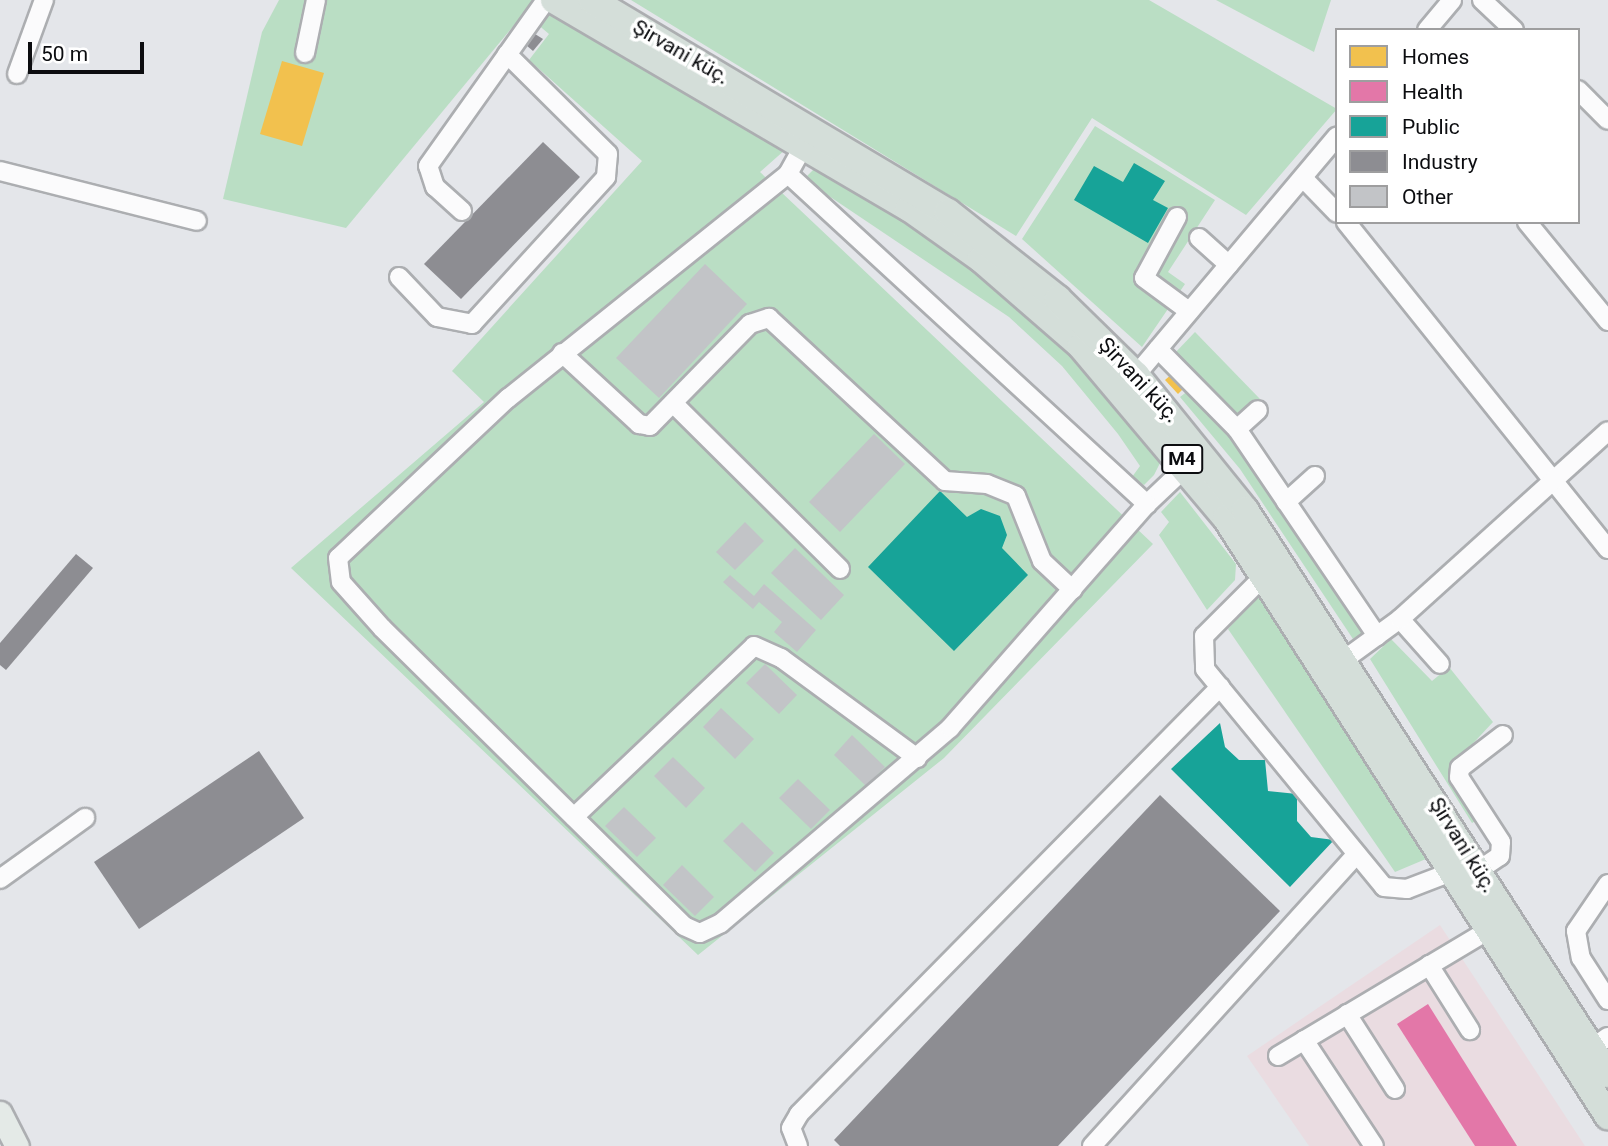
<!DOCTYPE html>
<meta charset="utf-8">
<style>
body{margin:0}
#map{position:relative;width:1608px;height:1146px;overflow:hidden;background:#e4e6ea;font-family:Roboto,sans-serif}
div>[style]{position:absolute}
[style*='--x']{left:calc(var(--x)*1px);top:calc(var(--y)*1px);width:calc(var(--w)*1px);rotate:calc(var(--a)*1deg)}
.medical>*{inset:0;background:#eadce1}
.green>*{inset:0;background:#badec4}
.homes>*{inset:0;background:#f2c14e}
.health>*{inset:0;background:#e377a8}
.public>*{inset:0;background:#17a398}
.industry>*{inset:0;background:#8d8d92}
.building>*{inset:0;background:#c2c4c7}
.roads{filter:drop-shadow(2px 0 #acaeb1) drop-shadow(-2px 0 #acaeb1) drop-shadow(0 2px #acaeb1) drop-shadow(0 -2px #acaeb1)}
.minor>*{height:18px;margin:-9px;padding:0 9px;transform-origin:9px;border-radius:9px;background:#fbfbfc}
.major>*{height:23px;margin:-11.5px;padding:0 11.5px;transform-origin:11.5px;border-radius:11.5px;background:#e4eae7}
.highway>*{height:26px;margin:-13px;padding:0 13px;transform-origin:13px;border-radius:13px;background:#d4ded9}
span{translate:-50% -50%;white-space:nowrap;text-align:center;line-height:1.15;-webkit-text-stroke:7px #fff;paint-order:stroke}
.shield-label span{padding:2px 5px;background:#fff;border:2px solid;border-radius:5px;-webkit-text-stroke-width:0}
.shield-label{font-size:19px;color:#0c0d10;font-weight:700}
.street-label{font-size:21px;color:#0c0d10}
.legend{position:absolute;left:1335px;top:28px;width:245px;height:196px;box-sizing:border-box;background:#fff;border:2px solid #9e9e9f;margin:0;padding:9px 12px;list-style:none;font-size:21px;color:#0c0d10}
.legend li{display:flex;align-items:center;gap:14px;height:35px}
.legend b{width:35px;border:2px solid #9e9e9f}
.scale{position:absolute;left:28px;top:42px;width:116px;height:32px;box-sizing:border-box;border:4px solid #0c0d10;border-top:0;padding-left:9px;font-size:21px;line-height:24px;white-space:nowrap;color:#0c0d10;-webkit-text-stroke:5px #fff;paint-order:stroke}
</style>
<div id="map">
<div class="medical">
<i style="clip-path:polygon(1440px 925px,1585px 1146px,1309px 1146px,1247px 1056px)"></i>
</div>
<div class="green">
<i style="clip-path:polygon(279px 0,531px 0,534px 1px,346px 228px,223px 199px,262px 32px)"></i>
<i style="clip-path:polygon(631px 0,1149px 0,1337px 109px,1246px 215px,1092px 118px,1016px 236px)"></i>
<i style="clip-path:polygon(1216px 0,1331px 0,1314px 52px)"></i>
<i style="clip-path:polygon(546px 11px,786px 149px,760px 172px,1153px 544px,944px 758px,698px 955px,291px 568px,484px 402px,452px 371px,642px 161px,529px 60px,549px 34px,536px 23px)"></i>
<i style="clip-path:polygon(1095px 126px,1215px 200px,1168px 272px,1185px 284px,1142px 347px,1022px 239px)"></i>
<i style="clip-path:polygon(814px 169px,918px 231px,1026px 310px,1095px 377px,1160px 463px,1154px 475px,1144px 485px,1132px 477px,1140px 466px,1118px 434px,1062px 366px,1009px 317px,814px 186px,807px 176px)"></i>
<i style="clip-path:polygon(1195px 332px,1260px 399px,1237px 421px,1174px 354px)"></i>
<i style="clip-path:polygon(1193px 387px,1229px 426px,1366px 631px,1353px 639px,1240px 469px,1180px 397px)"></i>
<i style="clip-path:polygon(1180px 492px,1236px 564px,1235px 580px,1207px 610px,1159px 535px,1169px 522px,1161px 512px)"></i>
<i style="clip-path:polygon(1258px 595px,1433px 856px,1395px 872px,1228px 629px)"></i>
<i style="clip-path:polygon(1391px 639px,1432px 681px,1449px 667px,1493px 722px,1453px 765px,1481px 818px,1472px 823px,1370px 659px)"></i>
</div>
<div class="homes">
<i style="clip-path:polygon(282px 61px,324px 73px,302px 146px,260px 134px)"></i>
<i style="clip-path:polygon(1173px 373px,1185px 387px,1178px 394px,1165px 380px)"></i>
</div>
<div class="health">
<i style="clip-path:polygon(1428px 1004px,1517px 1146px,1475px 1146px,1397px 1024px)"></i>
</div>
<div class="public">
<i style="clip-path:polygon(1134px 163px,1165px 181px,1153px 200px,1168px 208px,1148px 243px,1074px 200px,1094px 166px,1123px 182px)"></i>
<i style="clip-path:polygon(940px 491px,967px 517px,981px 509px,1000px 516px,1007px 535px,1002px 548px,1028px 575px,954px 651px,868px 567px)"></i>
<i style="clip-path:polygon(1220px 723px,1225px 747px,1239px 760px,1265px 760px,1268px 791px,1297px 794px,1297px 821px,1311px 837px,1334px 840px,1290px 887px,1171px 769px)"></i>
</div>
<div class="industry">
<i style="clip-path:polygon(535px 34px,543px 39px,533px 51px,526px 45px)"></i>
<i style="clip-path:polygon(543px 142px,580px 177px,461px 299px,424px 264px)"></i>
<i style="clip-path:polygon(76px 554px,93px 568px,6px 670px,0 665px,0 643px)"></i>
<i style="clip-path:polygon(259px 751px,304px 818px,139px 929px,94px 862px)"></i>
<i style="clip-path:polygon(1160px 795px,1280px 911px,1058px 1146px,840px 1146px,834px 1140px)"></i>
</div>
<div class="building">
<i style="clip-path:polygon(705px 264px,747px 304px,659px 398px,616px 358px)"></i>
<i style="clip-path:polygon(874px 434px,905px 464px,840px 532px,809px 502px)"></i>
<i style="clip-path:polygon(745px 522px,764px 541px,735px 570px,716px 552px)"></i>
<i style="clip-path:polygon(795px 548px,844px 595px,821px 620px,771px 573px)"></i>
<i style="clip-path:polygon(730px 575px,754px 596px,764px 584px,816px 630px,797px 652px,774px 632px,782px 622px,759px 602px,753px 609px,723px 582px)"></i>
<i style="clip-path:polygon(765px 664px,797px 695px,779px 714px,746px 683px)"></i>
<i style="clip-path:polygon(721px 708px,754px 739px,735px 759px,703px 727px)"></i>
<i style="clip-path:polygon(852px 735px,885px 767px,866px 786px,834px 755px)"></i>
<i style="clip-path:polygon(673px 757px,705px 788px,686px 808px,654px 776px)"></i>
<i style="clip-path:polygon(798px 779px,830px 810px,811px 829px,779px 798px)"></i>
<i style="clip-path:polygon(624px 807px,656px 838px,637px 857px,605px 826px)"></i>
<i style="clip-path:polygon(742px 822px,774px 853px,755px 872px,723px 841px)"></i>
<i style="clip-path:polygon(682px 865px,714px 897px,695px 916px,663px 885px)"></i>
</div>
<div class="roads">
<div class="minor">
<i style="--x:1482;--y:0;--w:44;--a:43.2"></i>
<i style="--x:1427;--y:30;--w:39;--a:-50"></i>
<i style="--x:305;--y:53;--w:54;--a:-78.3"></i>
<i style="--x:17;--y:74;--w:79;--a:-70"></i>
<i style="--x:1578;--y:90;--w:42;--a:45"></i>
<i style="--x:804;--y:145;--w:33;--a:119"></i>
<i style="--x:788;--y:174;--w:488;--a:42.6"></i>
<i style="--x:1147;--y:504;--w:55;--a:-43.5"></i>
<i style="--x:0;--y:171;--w:203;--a:14.2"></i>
<i style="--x:788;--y:174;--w:359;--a:141.3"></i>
<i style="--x:508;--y:398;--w:233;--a:136.7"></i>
<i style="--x:338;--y:558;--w:24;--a:83"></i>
<i style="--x:341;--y:582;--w:62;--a:48.3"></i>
<i style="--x:382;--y:628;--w:424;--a:44.6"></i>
<i style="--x:684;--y:926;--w:17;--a:24"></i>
<i style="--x:700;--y:933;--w:23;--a:-25"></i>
<i style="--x:721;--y:923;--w:301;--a:-40.4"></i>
<i style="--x:950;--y:728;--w:298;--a:-48.7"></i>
<i style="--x:1304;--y:179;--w:47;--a:45.9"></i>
<i style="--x:462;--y:211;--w:36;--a:-138"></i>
<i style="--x:435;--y:187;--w:22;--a:-108"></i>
<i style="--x:428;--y:166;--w:204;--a:-54.6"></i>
<i style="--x:1177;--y:217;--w:69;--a:118.4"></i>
<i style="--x:1144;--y:278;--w:56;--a:36.3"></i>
<i style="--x:1346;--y:222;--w:419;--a:51.3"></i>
<i style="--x:1527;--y:222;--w:128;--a:50.7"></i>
<i style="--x:1199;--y:238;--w:40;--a:42"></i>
<i style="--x:399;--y:277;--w:55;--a:46.5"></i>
<i style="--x:437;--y:317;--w:36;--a:11"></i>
<i style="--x:472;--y:324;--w:199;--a:-47.6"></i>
<i style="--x:606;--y:177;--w:23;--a:-85"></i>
<i style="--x:608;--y:154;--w:142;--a:-135.3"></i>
<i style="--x:1158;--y:349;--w:112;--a:45.4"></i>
<i style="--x:1237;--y:429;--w:250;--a:55.9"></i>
<i style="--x:562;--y:353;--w:105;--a:42.7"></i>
<i style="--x:639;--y:424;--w:11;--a:10"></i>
<i style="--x:650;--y:426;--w:143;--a:-45.6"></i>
<i style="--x:750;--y:324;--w:20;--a:-18"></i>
<i style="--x:769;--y:318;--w:240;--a:42.8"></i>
<i style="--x:945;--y:481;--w:42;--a:4.1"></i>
<i style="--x:987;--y:484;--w:31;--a:22"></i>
<i style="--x:1016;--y:496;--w:70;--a:68.2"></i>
<i style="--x:1042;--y:561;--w:42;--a:43.1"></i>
<i style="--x:1136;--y:375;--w:312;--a:-49.9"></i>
<i style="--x:674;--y:404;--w:234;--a:44.8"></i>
<i style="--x:1237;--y:429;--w:28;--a:-42"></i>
<i style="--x:1286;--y:502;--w:39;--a:-42"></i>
<i style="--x:1265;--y:575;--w:86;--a:135"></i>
<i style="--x:1204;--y:636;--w:33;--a:88"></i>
<i style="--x:1205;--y:669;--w:282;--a:50.6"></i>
<i style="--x:1384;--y:887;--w:23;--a:5"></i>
<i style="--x:1407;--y:889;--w:50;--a:-21"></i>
<i style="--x:1400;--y:619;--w:60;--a:48.4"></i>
<i style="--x:1345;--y:659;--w:68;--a:-36"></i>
<i style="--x:1400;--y:619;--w:280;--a:-42.1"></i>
<i style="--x:574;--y:817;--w:248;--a:-43.5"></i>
<i style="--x:754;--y:646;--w:30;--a:24"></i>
<i style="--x:781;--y:658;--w:169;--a:36.3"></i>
<i style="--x:1479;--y:870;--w:25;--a:-34"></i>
<i style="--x:1500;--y:856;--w:14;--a:-86"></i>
<i style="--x:1501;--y:842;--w:77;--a:-122.9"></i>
<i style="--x:1459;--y:777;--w:9;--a:-84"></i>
<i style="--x:1460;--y:768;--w:54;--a:-37.5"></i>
<i style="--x:0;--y:879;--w:105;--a:-35.7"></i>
<i style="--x:1608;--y:884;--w:57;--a:124.2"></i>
<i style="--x:1576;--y:931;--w:27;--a:80"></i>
<i style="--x:1581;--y:958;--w:50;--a:57.3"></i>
<i style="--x:1429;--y:965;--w:77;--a:57.8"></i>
<i style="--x:1347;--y:1014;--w:89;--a:57.4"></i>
<i style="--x:1304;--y:1040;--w:127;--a:56.6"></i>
<i style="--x:1592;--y:1048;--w:19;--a:-35"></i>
<i style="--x:1278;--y:1056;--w:247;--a:-30.9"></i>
<i style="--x:798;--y:1146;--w:19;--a:-111"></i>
<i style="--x:791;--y:1128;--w:16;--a:-60"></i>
<i style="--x:799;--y:1114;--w:600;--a:-45.41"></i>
<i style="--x:1092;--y:1146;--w:394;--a:-47.8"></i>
</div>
<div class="major">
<i style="--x:0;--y:1113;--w:37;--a:63"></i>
</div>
<div class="highway">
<i style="--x:554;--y:0;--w:411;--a:30.4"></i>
<i style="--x:909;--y:208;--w:88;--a:35.3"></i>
<i style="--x:981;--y:259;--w:133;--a:41"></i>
<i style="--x:1081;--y:346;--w:225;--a:49.9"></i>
<i style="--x:1226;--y:518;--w:710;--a:57.43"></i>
<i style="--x:592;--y:0;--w:414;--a:30.8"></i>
<i style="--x:948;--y:212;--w:140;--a:38.3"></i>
<i style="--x:1058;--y:299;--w:109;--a:44.3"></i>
<i style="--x:1136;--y:375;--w:174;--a:51.1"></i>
<i style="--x:1245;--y:510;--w:671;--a:57.23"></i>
</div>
</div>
<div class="shield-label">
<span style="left:1182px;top:459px">M4</span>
</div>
<div class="street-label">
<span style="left:681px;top:52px;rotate:30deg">Şirvani küç.</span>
<span style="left:1139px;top:380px;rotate:47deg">Şirvani küç.</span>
<span style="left:1463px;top:845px;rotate:58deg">Şirvani küç.</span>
</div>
<ul class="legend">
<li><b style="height:19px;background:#f2c14e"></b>Homes</li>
<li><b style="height:19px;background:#e377a8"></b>Health</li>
<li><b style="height:19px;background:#17a398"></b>Public</li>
<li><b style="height:19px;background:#8d8d92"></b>Industry</li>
<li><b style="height:19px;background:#c2c4c7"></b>Other</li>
</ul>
<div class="scale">50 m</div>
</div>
